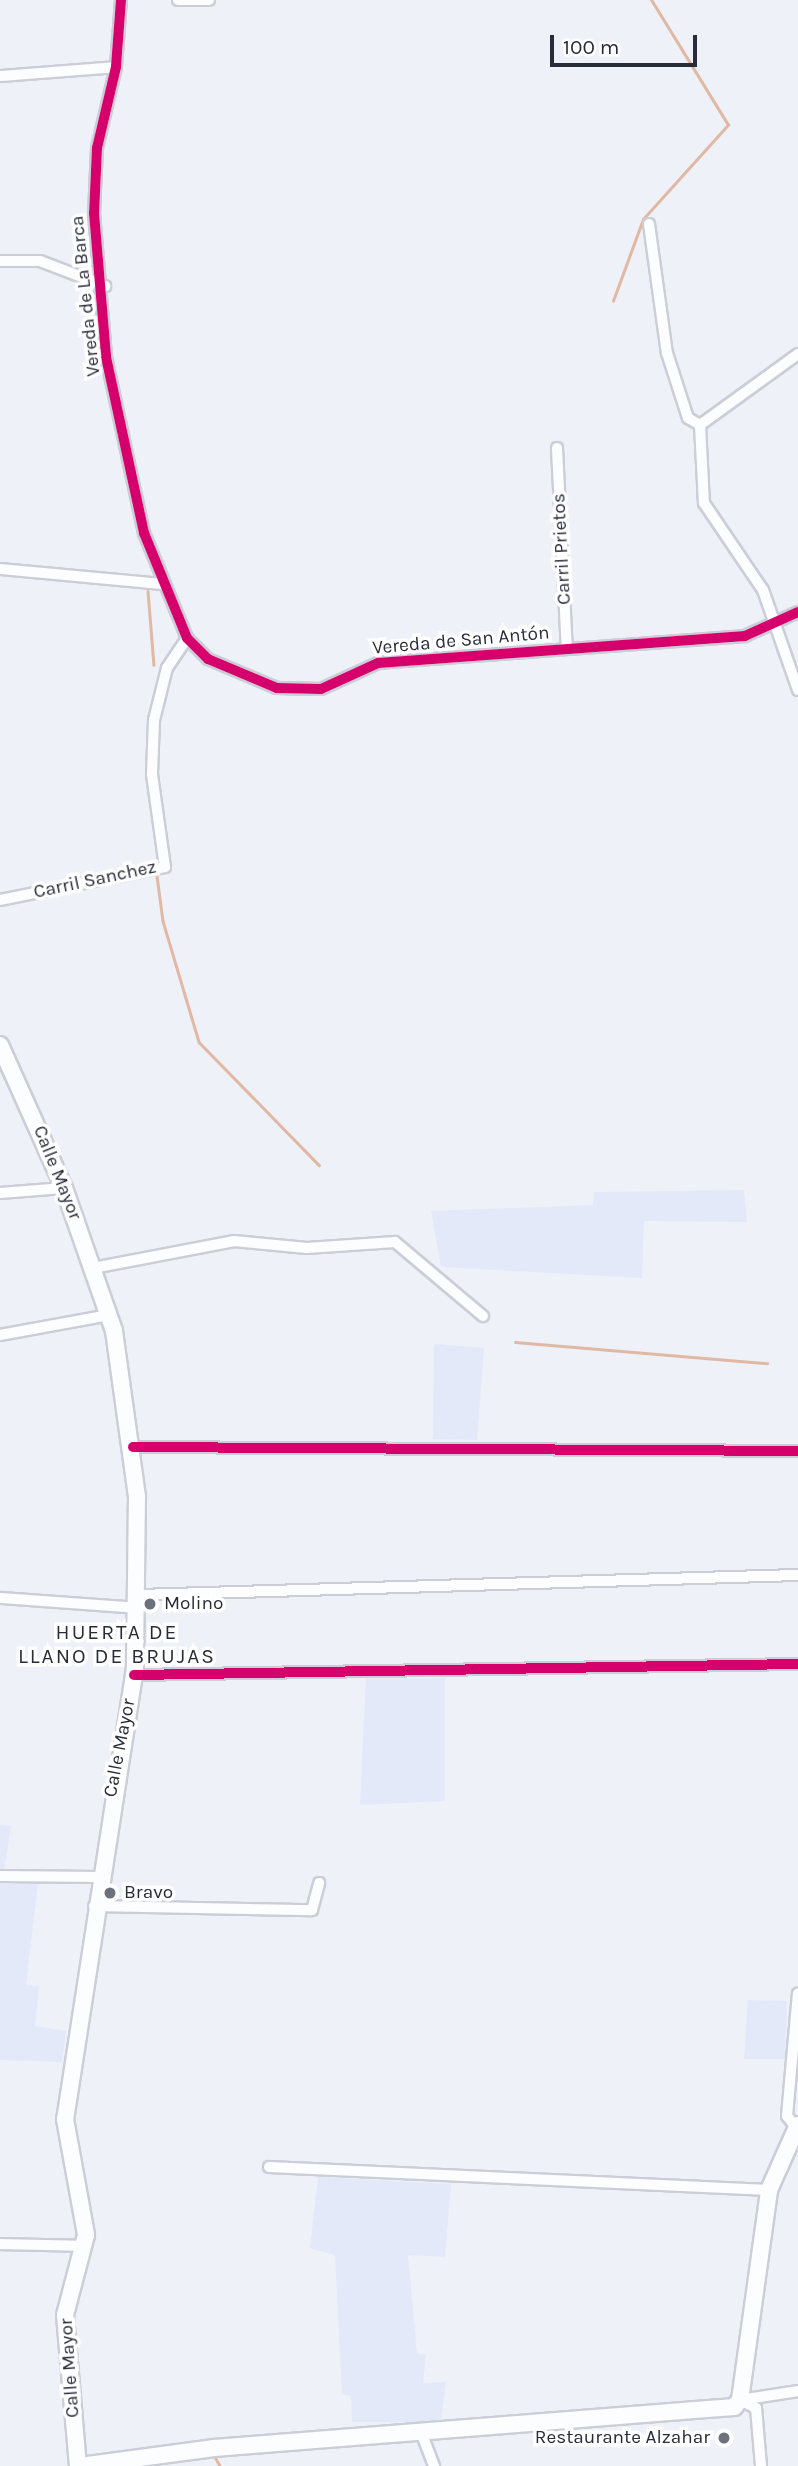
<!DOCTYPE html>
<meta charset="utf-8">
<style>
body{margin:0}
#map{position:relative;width:798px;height:2466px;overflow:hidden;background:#eef1f8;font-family:Karla,sans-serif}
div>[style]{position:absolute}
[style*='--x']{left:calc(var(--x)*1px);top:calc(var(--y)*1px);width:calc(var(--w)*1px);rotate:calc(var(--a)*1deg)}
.built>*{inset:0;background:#e3e9f9}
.stream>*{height:2.5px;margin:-1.25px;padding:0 1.25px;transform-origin:1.25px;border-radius:1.25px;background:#e0b8a4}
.roads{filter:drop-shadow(2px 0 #cbced7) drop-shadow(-2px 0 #cbced7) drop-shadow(0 2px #cbced7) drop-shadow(0 -2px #cbced7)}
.minor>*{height:10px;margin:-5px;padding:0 5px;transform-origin:5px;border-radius:5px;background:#fcfdfe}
.secondary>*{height:16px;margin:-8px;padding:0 8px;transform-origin:8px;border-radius:8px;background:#fcfdfe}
.cycleway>*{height:10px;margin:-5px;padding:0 5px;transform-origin:5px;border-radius:5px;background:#d6006c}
.dots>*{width:19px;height:19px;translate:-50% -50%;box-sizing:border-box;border:4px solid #fff;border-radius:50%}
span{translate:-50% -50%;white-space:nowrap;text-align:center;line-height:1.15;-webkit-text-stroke:7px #fff;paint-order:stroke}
.street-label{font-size:19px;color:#282c38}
.poi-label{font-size:19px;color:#282c38}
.left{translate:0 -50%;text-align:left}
.right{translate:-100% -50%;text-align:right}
.neighbourhood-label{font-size:21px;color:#282c38;letter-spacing:2px}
.scale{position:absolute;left:550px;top:35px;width:147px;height:32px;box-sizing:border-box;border:4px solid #282c38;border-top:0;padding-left:9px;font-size:21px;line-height:24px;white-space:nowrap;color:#282c38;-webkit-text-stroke:5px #fff;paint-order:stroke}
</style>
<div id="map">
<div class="built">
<i style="clip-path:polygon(744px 1190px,747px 1222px,644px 1221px,642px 1278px,441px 1267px,431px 1211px,593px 1205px,594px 1192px)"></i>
<i style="clip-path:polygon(434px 1344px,484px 1348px,477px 1440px,433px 1439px)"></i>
<i style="clip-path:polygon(445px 1678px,445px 1801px,360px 1805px,366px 1679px)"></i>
<i style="clip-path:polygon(0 1825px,11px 1826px,2px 1884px,38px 1884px,26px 1985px,39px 1986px,35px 2026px,66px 2031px,62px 2062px,0 2060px)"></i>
<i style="clip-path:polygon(748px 2000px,787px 2001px,785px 2059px,744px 2059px)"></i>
<i style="clip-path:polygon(318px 2177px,451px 2184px,445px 2257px,408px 2255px,417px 2354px,426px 2355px,423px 2383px,446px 2382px,441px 2422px,352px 2422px,351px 2396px,342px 2394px,335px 2255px,310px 2248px)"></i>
</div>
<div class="stream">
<i style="--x:613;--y:301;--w:87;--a:-69.9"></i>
<i style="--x:643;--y:219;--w:127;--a:-47.9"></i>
<i style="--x:728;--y:125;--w:147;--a:-121.6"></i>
<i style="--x:148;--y:591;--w:74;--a:85.4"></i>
<i style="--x:157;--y:876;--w:45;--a:82.4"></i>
<i style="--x:163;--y:921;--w:126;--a:73.4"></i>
<i style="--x:199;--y:1042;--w:172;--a:45.7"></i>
<i style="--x:515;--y:1342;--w:253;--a:4.8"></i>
<i style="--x:214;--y:2455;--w:13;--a:61"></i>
</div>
<div class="roads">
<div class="minor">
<i style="--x:121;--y:0;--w:67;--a:94.3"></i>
<i style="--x:116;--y:67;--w:83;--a:103.2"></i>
<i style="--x:97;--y:148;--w:65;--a:92.6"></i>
<i style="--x:94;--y:213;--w:144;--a:85.2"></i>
<i style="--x:106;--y:357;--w:180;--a:77.8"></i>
<i style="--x:144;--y:533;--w:113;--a:67.7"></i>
<i style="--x:187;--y:638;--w:30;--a:45"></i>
<i style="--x:208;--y:659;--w:75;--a:22.8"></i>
<i style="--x:277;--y:688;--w:44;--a:1.3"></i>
<i style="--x:321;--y:689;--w:63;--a:-24.5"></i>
<i style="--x:378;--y:663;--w:368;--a:-4.2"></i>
<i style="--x:745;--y:636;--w:58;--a:-24.4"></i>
<i style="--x:178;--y:0;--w:31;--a:0"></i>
<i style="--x:0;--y:76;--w:116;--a:-4.4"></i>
<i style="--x:649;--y:224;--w:130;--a:82.1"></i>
<i style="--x:667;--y:353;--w:68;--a:72.1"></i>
<i style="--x:688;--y:418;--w:14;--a:30"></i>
<i style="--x:0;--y:261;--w:40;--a:0"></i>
<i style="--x:40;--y:261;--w:70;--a:21"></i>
<i style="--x:798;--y:354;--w:121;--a:144.1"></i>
<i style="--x:700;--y:425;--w:78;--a:87.1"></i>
<i style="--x:704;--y:503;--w:105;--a:55.9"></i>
<i style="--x:763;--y:590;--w:106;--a:70.7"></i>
<i style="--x:557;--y:448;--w:201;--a:87.2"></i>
<i style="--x:0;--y:569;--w:163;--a:5.3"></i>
<i style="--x:0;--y:900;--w:168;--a:-11.3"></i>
<i style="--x:165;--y:867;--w:94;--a:-98"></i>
<i style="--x:152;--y:774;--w:54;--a:-87.9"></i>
<i style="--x:154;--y:720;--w:54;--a:-76"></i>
<i style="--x:167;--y:668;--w:36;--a:-56"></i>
<i style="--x:0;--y:1193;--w:64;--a:-4.5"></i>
<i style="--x:93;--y:1268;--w:144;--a:-10.8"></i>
<i style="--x:234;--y:1241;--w:73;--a:5.5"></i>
<i style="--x:307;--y:1248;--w:88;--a:-3.9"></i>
<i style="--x:395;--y:1242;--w:115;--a:40.1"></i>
<i style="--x:0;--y:1335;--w:111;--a:-10.4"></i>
<i style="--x:133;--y:1447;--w:665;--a:0.34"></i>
<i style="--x:139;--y:1595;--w:659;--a:-1.74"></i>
<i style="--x:0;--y:1598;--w:138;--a:4.1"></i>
<i style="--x:134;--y:1675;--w:664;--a:-0.95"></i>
<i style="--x:0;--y:1876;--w:98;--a:0.6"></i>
<i style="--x:94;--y:1906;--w:218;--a:1.1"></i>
<i style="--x:312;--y:1910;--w:28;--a:-75"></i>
<i style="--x:796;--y:2127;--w:14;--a:-129"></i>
<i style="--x:787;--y:2116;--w:123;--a:-84.9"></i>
<i style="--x:269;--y:2167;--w:501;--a:2.63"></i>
<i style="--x:0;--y:2244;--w:85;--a:1.3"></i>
<i style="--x:421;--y:2432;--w:36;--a:69"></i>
<i style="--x:761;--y:2466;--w:58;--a:-94.9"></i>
<i style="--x:756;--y:2408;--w:18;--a:-153"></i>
<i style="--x:740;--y:2400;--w:59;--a:-8.8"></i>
</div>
<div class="secondary">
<i style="--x:0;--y:1045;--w:157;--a:65.9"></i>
<i style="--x:64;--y:1188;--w:151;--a:70.7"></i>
<i style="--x:114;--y:1331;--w:167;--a:82.1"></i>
<i style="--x:137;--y:1496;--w:172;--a:90.7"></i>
<i style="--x:135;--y:1668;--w:456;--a:98.8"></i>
<i style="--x:65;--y:2119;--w:118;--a:79.7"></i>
<i style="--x:86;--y:2235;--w:83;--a:104.7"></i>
<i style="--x:65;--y:2315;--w:152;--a:85.1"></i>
<i style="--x:79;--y:2466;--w:136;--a:-7.6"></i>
<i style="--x:214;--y:2448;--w:522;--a:-4.51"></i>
<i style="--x:734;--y:2407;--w:9;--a:-49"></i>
<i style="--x:740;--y:2400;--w:212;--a:-82.1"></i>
<i style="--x:769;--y:2190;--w:71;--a:-66"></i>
</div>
</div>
<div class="cycleway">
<i style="--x:121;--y:0;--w:67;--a:94.3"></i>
<i style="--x:116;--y:67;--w:83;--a:103.2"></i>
<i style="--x:97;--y:148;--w:65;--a:92.6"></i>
<i style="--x:94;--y:213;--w:144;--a:85.2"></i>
<i style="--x:106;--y:357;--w:180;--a:77.8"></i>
<i style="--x:144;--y:533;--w:113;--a:67.7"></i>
<i style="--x:187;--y:638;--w:30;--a:45"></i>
<i style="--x:208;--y:659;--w:75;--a:22.8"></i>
<i style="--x:277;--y:688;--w:44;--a:1.3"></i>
<i style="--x:321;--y:689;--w:63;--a:-24.5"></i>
<i style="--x:378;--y:663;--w:368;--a:-4.2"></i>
<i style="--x:745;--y:636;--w:58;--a:-24.4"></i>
<i style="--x:133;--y:1447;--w:665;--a:0.34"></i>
<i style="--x:134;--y:1675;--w:664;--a:-0.95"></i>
</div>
<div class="dots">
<i style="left:150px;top:1604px;background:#6d717b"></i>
<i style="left:110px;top:1893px;background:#6d717b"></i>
<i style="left:724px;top:2438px;background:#6d717b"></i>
</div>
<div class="street-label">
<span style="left:86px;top:296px;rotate:-96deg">Vereda de La Barca</span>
<span style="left:562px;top:549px;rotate:-93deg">Carril Prietos</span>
<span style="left:461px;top:641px;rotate:-5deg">Vereda de San Antón</span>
<span style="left:95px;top:880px;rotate:-12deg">Carril Sanchez</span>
<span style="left:57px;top:1173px;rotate:68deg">Calle Mayor</span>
<span style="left:120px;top:1748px;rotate:-79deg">Calle Mayor</span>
<span style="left:70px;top:2368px;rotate:-94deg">Calle Mayor</span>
</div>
<div class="poi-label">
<span class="left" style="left:164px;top:1604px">Molino</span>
<span class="left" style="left:124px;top:1893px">Bravo</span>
<span class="right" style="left:710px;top:2438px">Restaurante Alzahar</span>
</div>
<div class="neighbourhood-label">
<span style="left:117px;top:1644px">HUERTA DE<br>LLANO DE BRUJAS</span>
</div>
<div class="scale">100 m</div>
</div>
